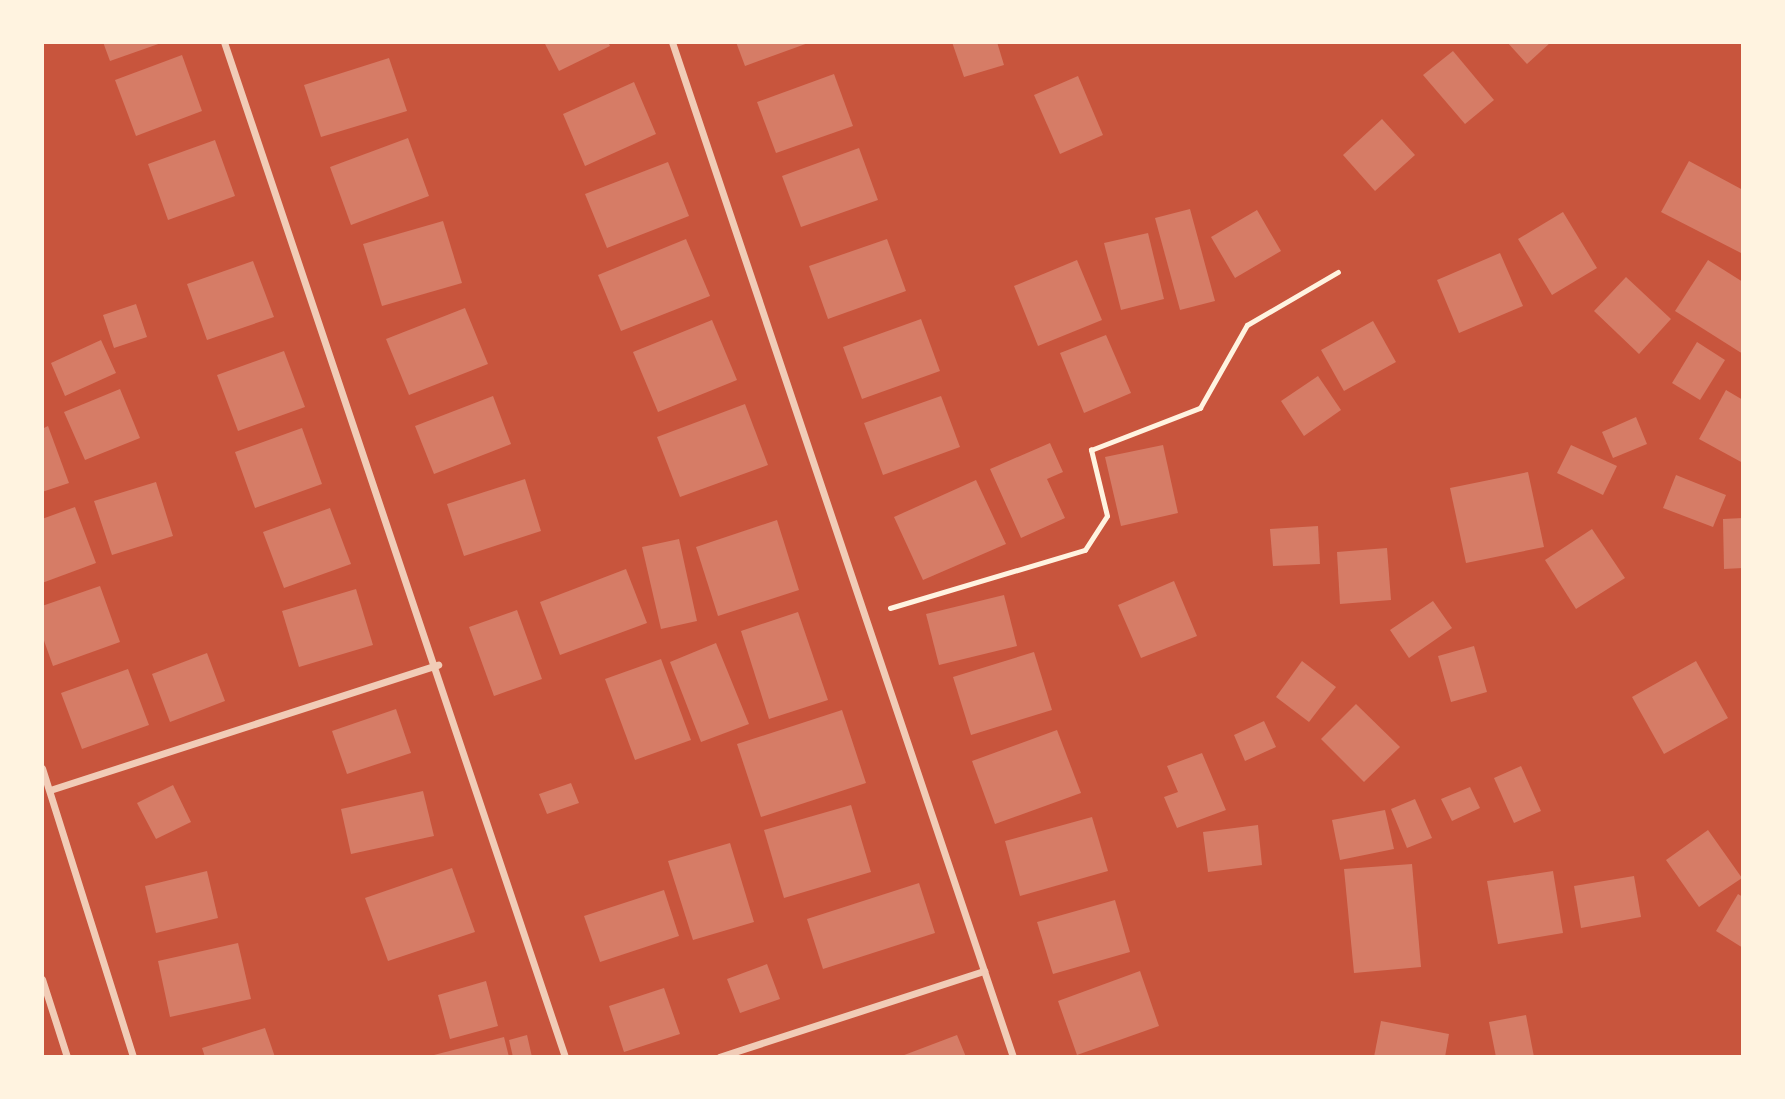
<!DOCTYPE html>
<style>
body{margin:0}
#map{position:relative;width:1785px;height:1099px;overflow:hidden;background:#c8553d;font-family:"PT Sans Narrow",sans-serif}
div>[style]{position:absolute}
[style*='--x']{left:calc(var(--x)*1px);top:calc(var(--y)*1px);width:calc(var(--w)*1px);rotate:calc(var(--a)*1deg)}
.building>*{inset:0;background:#d67c66}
.path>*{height:4.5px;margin:-2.25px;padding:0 2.25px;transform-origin:2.25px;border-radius:2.25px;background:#fff3e0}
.minor>*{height:7px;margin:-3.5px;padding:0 3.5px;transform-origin:3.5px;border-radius:3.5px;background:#f1ccb7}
span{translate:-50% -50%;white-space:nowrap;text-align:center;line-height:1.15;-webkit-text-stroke:5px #fff3e0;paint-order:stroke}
.frame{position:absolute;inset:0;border:44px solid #fff3e0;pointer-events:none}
</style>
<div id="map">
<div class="building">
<i style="clip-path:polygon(103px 42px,164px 42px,110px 61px)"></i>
<i style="clip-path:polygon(544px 42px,608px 42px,610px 46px,559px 71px)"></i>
<i style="clip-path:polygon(736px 42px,811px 42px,745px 66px)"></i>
<i style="clip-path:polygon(952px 42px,997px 42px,1004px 65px,964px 77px)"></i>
<i style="clip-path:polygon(1507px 42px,1551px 42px,1527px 64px)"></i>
<i style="clip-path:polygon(1453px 51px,1494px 100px,1465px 124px,1423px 75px)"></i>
<i style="clip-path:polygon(182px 55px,202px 111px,136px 136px,115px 80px)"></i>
<i style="clip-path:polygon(389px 58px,407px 111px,321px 137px,304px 85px)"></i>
<i style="clip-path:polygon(834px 74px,853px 126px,776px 153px,757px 102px)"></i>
<i style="clip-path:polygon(1078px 76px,1103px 135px,1060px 154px,1034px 95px)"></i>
<i style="clip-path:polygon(634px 82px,656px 134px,585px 166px,563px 114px)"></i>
<i style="clip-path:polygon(1382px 119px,1415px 155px,1375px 191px,1343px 155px)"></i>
<i style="clip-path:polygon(408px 138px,429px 196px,351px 225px,330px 167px)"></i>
<i style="clip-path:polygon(215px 140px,235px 196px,168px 220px,148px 164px)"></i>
<i style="clip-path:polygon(859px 148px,878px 200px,801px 227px,782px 176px)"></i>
<i style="clip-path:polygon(1689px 161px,1743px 190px,1741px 253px,1661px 212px)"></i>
<i style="clip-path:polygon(668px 162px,689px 216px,607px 248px,585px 194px)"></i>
<i style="clip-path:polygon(1190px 209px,1215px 301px,1180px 310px,1155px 218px)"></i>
<i style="clip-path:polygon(1257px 210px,1281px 251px,1235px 278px,1211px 237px)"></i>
<i style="clip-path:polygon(1563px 212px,1597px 268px,1552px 295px,1518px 239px)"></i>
<i style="clip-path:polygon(443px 221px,462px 283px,382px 306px,363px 244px)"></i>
<i style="clip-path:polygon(1148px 233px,1164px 299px,1121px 310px,1104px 243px)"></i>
<i style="clip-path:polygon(686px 239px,710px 296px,621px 331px,598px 275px)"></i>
<i style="clip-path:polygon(887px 239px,906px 291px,828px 319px,809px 266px)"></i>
<i style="clip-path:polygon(1500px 253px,1523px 306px,1459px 333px,1437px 280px)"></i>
<i style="clip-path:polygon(1077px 260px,1102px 320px,1038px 346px,1014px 286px)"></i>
<i style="clip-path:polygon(1708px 260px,1743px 282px,1743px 354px,1675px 311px)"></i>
<i style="clip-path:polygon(253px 261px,274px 317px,207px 340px,187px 284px)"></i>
<i style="clip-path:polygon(1626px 277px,1671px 319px,1639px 354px,1594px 311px)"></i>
<i style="clip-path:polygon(136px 304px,147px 337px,114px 348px,103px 315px)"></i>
<i style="clip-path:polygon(465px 308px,488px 364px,409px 395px,386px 339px)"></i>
<i style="clip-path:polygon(921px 319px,940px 371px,862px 399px,843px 347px)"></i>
<i style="clip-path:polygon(712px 320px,737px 380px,658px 412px,633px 352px)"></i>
<i style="clip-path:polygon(1373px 321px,1396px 362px,1344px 391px,1321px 350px)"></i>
<i style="clip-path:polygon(1106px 335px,1131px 393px,1084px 413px,1060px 353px)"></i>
<i style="clip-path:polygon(101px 340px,116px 373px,65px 396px,51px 363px)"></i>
<i style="clip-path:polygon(1697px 342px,1725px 360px,1700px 400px,1672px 383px)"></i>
<i style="clip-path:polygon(284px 351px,305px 407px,238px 431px,217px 375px)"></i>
<i style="clip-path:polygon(1318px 376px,1341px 410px,1304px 436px,1281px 401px)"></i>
<i style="clip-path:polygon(120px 389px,140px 438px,85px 460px,64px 412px)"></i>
<i style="clip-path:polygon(1726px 390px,1743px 400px,1743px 463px,1699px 439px)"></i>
<i style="clip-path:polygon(493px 396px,511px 444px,434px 474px,415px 426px)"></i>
<i style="clip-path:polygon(941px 396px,960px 447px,883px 475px,864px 423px)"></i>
<i style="clip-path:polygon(745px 404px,768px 465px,680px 497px,657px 437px)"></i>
<i style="clip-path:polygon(1636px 417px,1647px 444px,1613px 458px,1602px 432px)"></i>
<i style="clip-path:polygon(48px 426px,69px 483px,42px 492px,42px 429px)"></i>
<i style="clip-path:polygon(302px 428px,322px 484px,255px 508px,235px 452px)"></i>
<i style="clip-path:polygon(1050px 443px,1063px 472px,1047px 479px,1065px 518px,1021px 538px,990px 469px)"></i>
<i style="clip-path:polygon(1163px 445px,1178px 513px,1121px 526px,1105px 457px)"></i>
<i style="clip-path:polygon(1571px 445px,1617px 466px,1603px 495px,1557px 473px)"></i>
<i style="clip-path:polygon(1528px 472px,1544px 547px,1466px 563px,1450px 488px)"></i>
<i style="clip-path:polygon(1676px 475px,1726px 495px,1713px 527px,1663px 508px)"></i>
<i style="clip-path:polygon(525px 479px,541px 531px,464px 556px,447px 504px)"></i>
<i style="clip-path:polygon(976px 480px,1006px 544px,923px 580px,894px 517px)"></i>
<i style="clip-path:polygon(156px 482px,173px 536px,112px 555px,94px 501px)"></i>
<i style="clip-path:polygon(75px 507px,96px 563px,42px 583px,42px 519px)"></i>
<i style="clip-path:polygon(330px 508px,351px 564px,284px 588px,263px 532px)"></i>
<i style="clip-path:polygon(1743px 518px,1743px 568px,1724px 569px,1723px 519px)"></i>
<i style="clip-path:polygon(777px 520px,799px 590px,718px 616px,696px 547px)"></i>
<i style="clip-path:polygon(1318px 526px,1320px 564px,1273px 566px,1270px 529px)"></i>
<i style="clip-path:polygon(1592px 529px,1625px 578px,1576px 609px,1545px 560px)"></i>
<i style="clip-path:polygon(679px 539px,697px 621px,661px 629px,642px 547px)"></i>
<i style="clip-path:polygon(1387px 548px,1391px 600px,1340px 604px,1337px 552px)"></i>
<i style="clip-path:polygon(626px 569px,647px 623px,560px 655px,540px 602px)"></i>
<i style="clip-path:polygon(1174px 581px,1197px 636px,1141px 658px,1118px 605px)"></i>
<i style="clip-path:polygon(100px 586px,120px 642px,53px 666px,42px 635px,42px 606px)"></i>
<i style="clip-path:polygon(356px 589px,373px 645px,299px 667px,282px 611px)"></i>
<i style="clip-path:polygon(1004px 595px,1017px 646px,939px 665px,926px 614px)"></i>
<i style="clip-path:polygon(1433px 601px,1452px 628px,1409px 658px,1390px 630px)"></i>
<i style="clip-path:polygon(517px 610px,542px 679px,494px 696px,469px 627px)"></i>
<i style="clip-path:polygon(798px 612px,828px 700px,769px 719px,741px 631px)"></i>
<i style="clip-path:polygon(716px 643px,749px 724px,701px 742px,670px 662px)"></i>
<i style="clip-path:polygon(1474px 646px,1487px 692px,1451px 702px,1438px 656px)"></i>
<i style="clip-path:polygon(1034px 652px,1052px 710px,971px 735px,953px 677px)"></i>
<i style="clip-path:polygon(207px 653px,225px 701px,170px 722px,152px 674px)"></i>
<i style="clip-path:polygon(661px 659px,691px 740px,635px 760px,605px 679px)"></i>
<i style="clip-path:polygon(1302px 661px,1336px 687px,1309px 722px,1276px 697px)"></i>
<i style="clip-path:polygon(1696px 661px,1728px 718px,1664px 754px,1632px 697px)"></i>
<i style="clip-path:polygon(128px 669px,149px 725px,82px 749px,61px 693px)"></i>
<i style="clip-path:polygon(1356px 704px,1400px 747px,1364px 782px,1321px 739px)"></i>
<i style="clip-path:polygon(396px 709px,411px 753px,347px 774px,332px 731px)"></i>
<i style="clip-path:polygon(842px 710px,866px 783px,761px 817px,737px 744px)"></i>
<i style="clip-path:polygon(1264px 721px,1276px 747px,1245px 761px,1234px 735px)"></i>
<i style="clip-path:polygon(1057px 730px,1081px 793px,995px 824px,972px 761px)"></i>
<i style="clip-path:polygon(1202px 753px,1226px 810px,1177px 828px,1164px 797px,1178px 792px,1167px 766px)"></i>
<i style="clip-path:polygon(1521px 766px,1541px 811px,1514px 823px,1494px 778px)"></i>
<i style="clip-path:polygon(571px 783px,579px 803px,547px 814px,539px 794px)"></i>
<i style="clip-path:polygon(173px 785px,191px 822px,156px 839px,137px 803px)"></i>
<i style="clip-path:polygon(1470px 787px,1480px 808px,1452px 821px,1441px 799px)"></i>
<i style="clip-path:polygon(423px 791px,434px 836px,351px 854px,341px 809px)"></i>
<i style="clip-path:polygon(1415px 799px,1432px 838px,1407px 848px,1391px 809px)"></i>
<i style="clip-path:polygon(851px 805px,871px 872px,784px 898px,764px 830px)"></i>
<i style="clip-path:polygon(1385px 810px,1394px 849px,1340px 860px,1332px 820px)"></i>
<i style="clip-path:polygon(1092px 817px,1108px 871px,1020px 896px,1005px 841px)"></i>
<i style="clip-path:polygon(1258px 825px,1262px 865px,1208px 872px,1203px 832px)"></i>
<i style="clip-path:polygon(1708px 830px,1742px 878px,1699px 907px,1666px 860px)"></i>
<i style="clip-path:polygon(730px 843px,754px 922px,693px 940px,668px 861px)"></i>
<i style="clip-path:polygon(1412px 864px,1421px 967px,1354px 973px,1344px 869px)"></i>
<i style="clip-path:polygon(452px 868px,475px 932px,388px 961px,365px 898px)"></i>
<i style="clip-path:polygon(207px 871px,218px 918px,156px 933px,145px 886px)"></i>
<i style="clip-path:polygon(1553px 871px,1563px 933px,1498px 944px,1487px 881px)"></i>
<i style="clip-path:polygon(1634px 876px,1641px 917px,1581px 928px,1574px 886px)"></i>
<i style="clip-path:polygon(919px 883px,935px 933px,823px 969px,807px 919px)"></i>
<i style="clip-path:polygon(664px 890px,679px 936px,600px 962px,584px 916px)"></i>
<i style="clip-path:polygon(1738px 894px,1743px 897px,1743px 948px,1716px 931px)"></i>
<i style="clip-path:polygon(1115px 900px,1130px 952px,1053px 974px,1037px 922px)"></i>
<i style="clip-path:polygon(238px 943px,251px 999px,170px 1017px,158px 961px)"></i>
<i style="clip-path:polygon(767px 964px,780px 999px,740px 1013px,727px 979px)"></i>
<i style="clip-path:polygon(1140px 971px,1159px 1026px,1077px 1055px,1058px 1001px)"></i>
<i style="clip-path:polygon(486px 981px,498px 1026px,450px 1039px,438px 995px)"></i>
<i style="clip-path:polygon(664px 988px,680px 1034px,624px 1052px,609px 1006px)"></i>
<i style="clip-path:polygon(1526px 1015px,1534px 1057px,1496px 1057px,1489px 1022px)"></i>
<i style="clip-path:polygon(1381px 1021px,1449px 1034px,1445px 1057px,1374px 1057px)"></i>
<i style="clip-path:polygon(265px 1028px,275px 1057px,205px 1057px,202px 1048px)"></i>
<i style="clip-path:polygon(527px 1035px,532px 1057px,513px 1057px,509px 1040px)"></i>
<i style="clip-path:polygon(957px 1035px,966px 1057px,899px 1057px)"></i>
<i style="clip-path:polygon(504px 1037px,509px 1057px,430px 1057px,430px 1056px)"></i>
</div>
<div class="path">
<i style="--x:890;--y:608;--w:203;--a:-16.6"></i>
<i style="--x:1085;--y:550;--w:40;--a:-57.1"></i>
<i style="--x:1107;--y:516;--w:68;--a:-103.6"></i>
<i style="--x:1091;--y:450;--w:117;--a:-21.1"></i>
<i style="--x:1200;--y:408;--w:95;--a:-60.5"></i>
<i style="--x:1247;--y:325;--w:105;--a:-30.2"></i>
</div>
<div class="minor">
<i style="--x:224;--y:42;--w:1071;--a:71.43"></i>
<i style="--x:672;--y:42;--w:1071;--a:71.43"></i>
<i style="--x:42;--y:768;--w:303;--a:72.5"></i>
<i style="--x:50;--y:790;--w:408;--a:-17.9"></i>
<i style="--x:42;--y:979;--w:82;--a:72.2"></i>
<i style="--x:719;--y:1057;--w:279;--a:-18"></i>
</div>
<div class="frame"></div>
</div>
